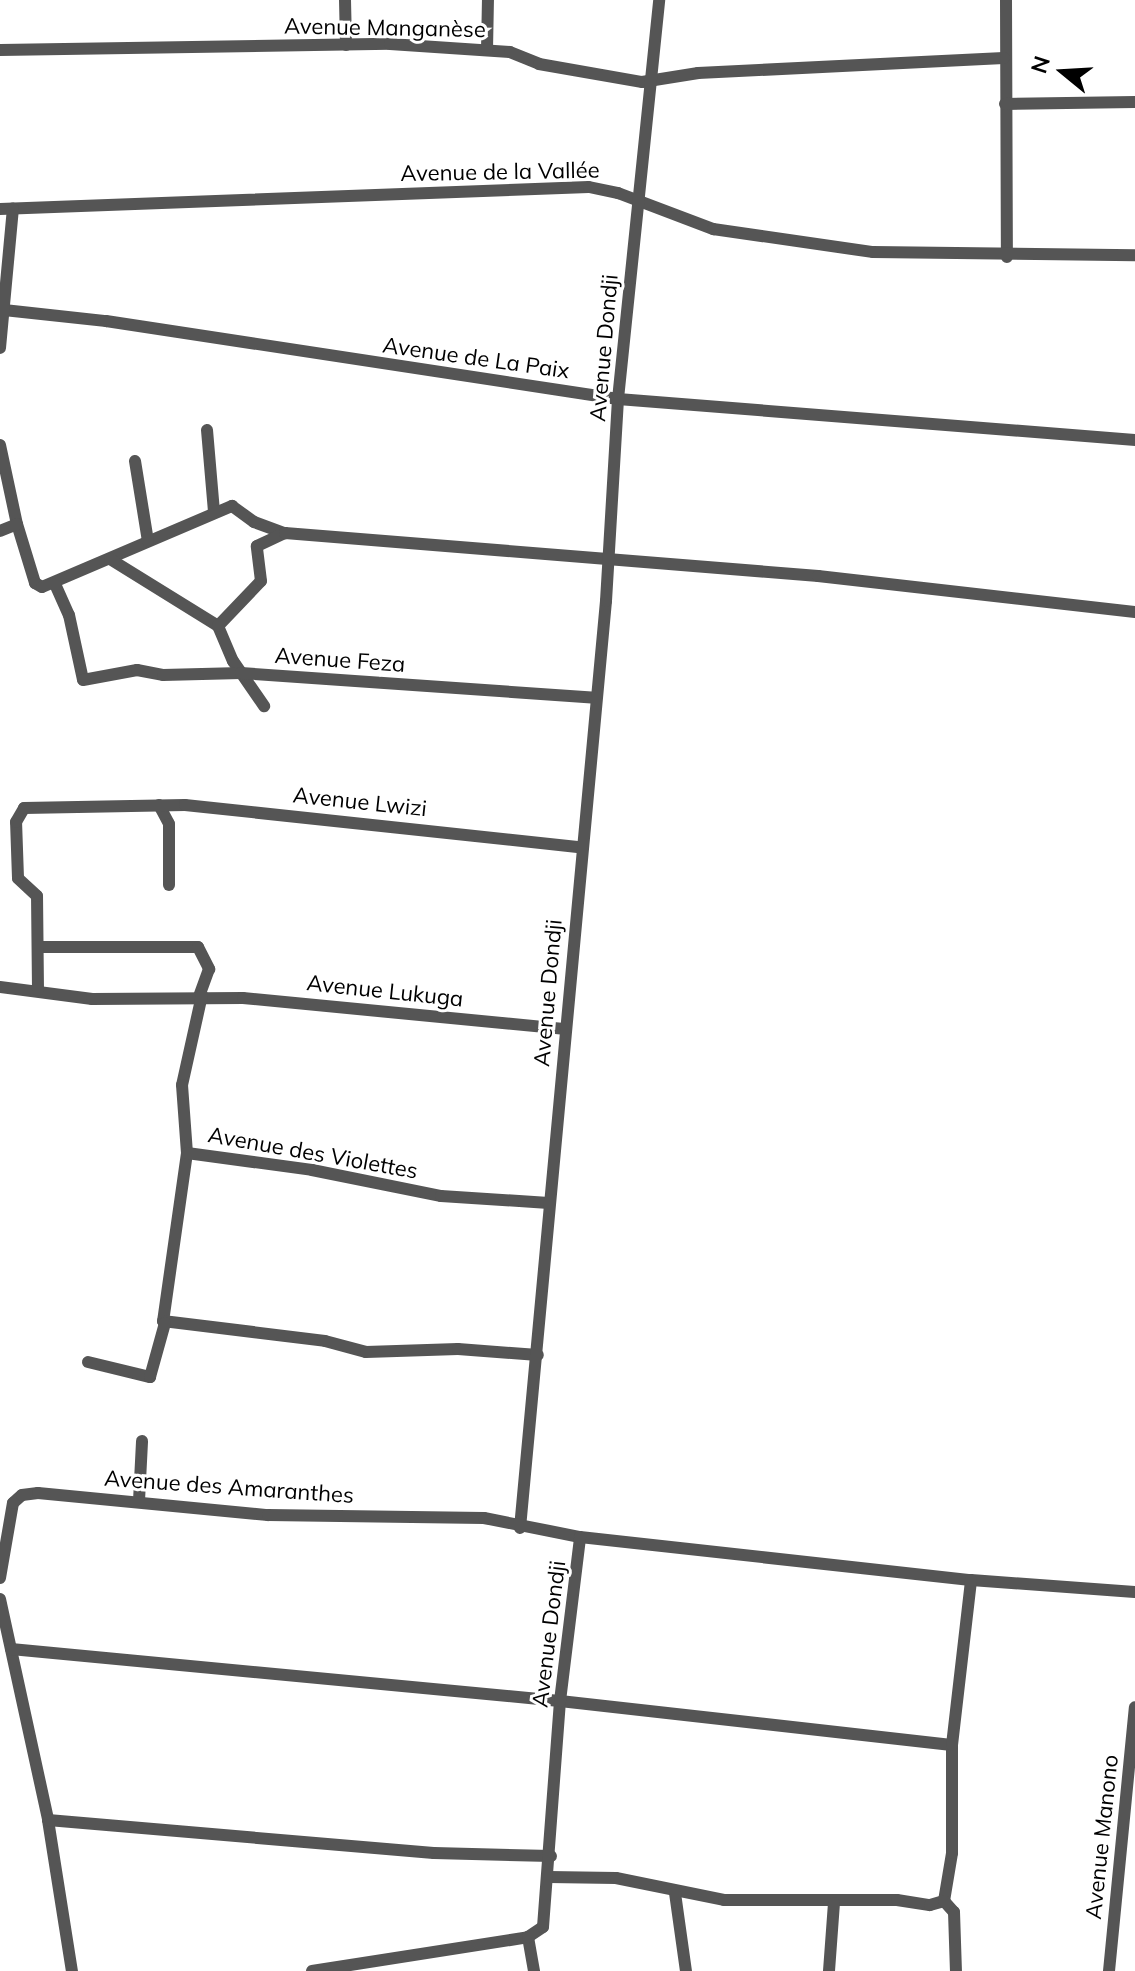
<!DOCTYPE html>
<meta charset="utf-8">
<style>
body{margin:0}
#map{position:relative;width:1135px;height:1971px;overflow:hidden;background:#fff;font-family:Mulish,sans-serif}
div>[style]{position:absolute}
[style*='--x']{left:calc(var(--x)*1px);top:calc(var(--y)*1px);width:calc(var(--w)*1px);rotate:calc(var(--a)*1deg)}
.minor>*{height:12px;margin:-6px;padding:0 6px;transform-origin:6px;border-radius:6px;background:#555}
span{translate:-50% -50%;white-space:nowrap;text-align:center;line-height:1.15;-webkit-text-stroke:6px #fff;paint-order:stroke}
.street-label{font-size:22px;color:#000}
.north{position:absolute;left:1023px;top:32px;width:80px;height:80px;-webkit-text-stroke:6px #fff;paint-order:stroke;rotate:288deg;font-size:22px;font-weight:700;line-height:32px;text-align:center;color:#000}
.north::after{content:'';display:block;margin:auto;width:28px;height:36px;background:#000;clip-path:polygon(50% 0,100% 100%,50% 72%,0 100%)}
</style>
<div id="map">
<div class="minor">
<i style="--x:345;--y:0;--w:45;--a:88.7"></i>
<i style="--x:1006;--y:0;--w:257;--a:89.8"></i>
<i style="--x:0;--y:50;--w:390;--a:-0.9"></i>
<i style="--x:390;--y:44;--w:120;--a:3.8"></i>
<i style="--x:510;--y:52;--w:31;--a:22"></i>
<i style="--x:539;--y:64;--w:105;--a:9.9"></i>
<i style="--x:642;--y:82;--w:57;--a:-9.1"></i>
<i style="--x:698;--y:73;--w:306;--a:-2.8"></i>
<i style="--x:487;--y:50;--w:50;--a:-88.9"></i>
<i style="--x:1005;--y:104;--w:130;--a:-0.9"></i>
<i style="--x:0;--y:209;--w:589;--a:-2.14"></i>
<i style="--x:589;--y:187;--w:30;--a:12"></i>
<i style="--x:618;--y:193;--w:102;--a:20.8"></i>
<i style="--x:713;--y:229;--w:162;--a:8.2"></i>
<i style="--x:873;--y:252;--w:262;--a:0.7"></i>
<i style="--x:4;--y:310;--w:103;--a:6.2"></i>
<i style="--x:106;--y:321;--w:518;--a:8.66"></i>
<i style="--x:618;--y:399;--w:519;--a:4.53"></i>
<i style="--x:0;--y:348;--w:140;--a:-84.7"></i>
<i style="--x:207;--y:430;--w:82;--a:85.1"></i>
<i style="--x:0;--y:445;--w:81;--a:77.9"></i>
<i style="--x:17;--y:524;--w:62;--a:73"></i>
<i style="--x:35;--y:583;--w:8;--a:30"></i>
<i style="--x:42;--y:587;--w:207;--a:-23.1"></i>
<i style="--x:232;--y:506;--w:27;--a:36"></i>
<i style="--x:254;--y:522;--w:33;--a:20"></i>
<i style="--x:135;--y:461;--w:81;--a:80.8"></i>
<i style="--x:0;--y:531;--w:18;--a:-22"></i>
<i style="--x:110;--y:559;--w:127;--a:31.8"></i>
<i style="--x:218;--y:626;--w:38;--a:67"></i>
<i style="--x:233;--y:661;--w:55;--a:55.4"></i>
<i style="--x:55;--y:584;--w:34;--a:66"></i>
<i style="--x:69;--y:615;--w:66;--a:77.8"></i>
<i style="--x:83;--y:680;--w:55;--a:-10.5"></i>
<i style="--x:137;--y:670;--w:26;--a:11"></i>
<i style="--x:163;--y:675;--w:78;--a:-1.5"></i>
<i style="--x:241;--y:673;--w:355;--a:4"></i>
<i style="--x:218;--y:626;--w:62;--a:-46.3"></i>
<i style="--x:261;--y:581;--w:35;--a:-97"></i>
<i style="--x:257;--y:546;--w:31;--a:-25"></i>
<i style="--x:285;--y:533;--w:535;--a:4.61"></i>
<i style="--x:818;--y:576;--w:319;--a:6.5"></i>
<i style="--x:159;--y:805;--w:21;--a:62"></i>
<i style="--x:169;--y:824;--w:61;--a:90"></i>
<i style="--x:40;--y:947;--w:158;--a:0"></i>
<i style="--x:198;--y:947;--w:25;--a:63"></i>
<i style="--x:209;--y:969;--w:29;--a:110"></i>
<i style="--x:0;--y:987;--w:93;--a:7.4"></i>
<i style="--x:92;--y:999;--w:151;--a:-0.4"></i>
<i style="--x:243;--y:998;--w:322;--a:5.5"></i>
<i style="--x:38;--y:990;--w:94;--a:-90.6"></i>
<i style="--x:37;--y:896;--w:26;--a:-137"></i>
<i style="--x:18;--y:878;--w:56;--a:-92"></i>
<i style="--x:16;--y:822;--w:16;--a:-60"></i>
<i style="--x:24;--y:808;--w:161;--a:-1.1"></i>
<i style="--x:185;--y:805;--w:397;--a:6.1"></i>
<i style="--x:202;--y:995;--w:92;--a:102.5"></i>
<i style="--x:182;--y:1085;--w:68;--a:85.8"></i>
<i style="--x:187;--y:1153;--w:170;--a:98.1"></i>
<i style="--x:163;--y:1321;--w:163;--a:7"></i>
<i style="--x:325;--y:1341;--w:42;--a:15"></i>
<i style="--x:366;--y:1352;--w:92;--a:-1.9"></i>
<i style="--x:458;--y:1349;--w:80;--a:4.3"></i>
<i style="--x:187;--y:1153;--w:126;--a:7.7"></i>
<i style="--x:312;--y:1170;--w:132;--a:11.4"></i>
<i style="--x:441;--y:1196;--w:108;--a:3.7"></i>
<i style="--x:88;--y:1362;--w:64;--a:13.6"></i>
<i style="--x:150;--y:1377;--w:56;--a:-74.5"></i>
<i style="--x:139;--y:1501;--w:60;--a:-87.1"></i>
<i style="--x:520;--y:1528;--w:931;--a:-84.7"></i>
<i style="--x:606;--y:601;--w:202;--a:-86.6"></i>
<i style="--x:618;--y:399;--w:401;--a:-84.1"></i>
<i style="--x:0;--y:1578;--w:76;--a:-80.2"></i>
<i style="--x:13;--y:1503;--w:12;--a:-42"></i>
<i style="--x:22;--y:1495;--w:16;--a:-7"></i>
<i style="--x:38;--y:1493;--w:231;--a:5.5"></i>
<i style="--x:268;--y:1515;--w:216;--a:0.8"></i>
<i style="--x:484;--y:1518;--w:98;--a:11.2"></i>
<i style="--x:580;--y:1537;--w:393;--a:6.3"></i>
<i style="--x:971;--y:1580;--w:164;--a:4.2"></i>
<i style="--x:0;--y:1599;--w:226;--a:77.7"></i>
<i style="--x:48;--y:1820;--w:153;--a:81"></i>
<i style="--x:11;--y:1649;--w:551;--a:5.41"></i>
<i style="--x:560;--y:1701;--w:394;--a:6.4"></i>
<i style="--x:48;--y:1820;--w:387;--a:4.9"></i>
<i style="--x:434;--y:1853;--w:117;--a:1.5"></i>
<i style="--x:549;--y:1877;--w:67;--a:0.9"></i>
<i style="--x:616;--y:1878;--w:110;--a:11.5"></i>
<i style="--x:724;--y:1900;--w:173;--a:0"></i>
<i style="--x:897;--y:1900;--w:33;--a:9"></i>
<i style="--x:930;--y:1905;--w:15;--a:-16"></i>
<i style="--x:675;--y:1893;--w:79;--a:82"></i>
<i style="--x:944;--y:1901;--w:49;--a:-80.5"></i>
<i style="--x:952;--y:1853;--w:108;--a:-90"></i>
<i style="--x:952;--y:1745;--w:166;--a:-83.4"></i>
<i style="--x:944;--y:1901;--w:15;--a:48"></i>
<i style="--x:954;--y:1912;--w:59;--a:88.1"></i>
<i style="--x:528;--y:1937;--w:35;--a:80"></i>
<i style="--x:312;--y:1971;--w:219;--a:-8.9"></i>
<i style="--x:528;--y:1937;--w:18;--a:-34"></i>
<i style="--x:543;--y:1927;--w:227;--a:-85.7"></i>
<i style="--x:560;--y:1701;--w:165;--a:-83"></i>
<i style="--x:829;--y:1971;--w:68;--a:-85.8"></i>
<i style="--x:1109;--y:1971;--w:265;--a:-84.4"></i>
</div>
<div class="street-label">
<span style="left:385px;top:28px;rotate:1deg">Avenue Manganèse</span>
<span style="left:500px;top:172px;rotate:-1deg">Avenue de la Vallée</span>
<span style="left:604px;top:348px;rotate:-85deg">Avenue Dondji</span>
<span style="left:476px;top:358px;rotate:8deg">Avenue de La Paix</span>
<span style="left:340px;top:660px;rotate:4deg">Avenue Feza</span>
<span style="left:360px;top:802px;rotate:6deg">Avenue Lwizi</span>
<span style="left:385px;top:991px;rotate:6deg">Avenue Lukuga</span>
<span style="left:548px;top:993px;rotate:-85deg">Avenue Dondji</span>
<span style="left:313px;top:1153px;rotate:10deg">Avenue des Violettes</span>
<span style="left:229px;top:1487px;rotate:4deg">Avenue des Amaranthes</span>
<span style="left:549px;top:1634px;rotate:-83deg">Avenue Dondji</span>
<span style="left:1102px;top:1837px;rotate:-84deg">Avenue Manono</span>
</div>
<div class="north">N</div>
</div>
